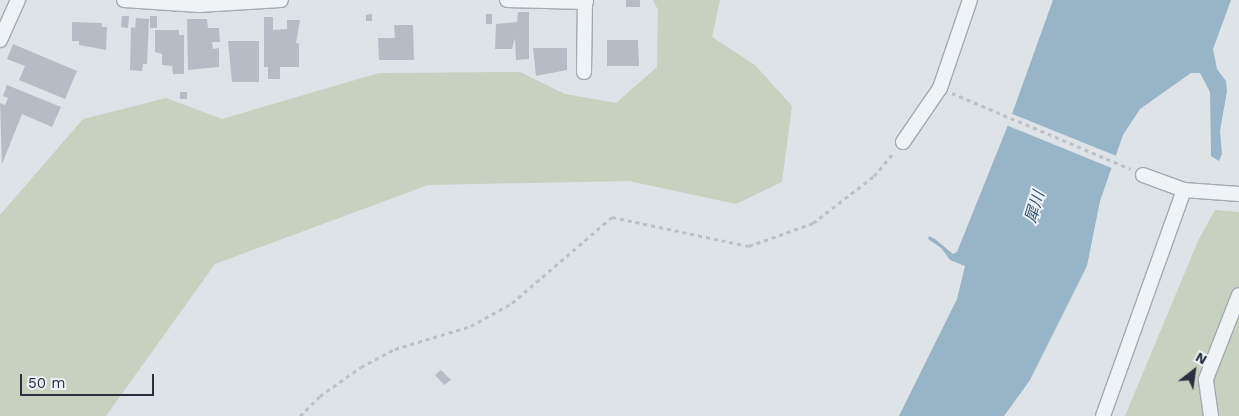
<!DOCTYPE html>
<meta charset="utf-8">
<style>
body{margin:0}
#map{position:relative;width:1239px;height:416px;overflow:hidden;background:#dee3e7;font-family:"Work Sans","Noto Sans JP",sans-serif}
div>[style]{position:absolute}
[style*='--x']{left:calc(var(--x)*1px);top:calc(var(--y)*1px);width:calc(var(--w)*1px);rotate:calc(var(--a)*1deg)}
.green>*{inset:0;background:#c6d1bf}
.water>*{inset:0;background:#98b5c8}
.pier>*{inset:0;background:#dee3e7}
.building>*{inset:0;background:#b5bcc4}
.path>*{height:3px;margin-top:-1.5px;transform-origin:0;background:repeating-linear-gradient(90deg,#bcc1c6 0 4px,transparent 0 8px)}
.roads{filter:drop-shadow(1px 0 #a3aab1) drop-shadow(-1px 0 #a3aab1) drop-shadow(0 1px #a3aab1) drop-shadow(0 -1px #a3aab1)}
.minor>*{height:14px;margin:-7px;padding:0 7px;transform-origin:7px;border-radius:7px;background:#f0f3f6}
span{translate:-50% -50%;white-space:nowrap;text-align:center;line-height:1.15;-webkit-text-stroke:4px #edf1f5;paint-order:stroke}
.water-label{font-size:16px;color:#315672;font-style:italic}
.north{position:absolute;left:1169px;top:346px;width:50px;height:50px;-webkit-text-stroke:4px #edf1f5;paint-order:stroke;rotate:30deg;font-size:14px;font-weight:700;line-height:20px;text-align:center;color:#27323e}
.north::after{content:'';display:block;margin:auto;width:18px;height:22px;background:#27323e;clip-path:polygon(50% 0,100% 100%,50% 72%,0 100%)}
.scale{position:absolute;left:20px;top:374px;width:134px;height:22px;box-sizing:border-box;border:2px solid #27323e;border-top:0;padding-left:6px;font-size:15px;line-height:18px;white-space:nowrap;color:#27323e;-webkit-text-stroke:4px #edf1f5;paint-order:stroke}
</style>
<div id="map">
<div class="green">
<i style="clip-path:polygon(653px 0,720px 0,712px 37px,755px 65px,792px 106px,782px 182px,736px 204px,629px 181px,428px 185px,215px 264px,106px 416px,0 416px,0 215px,83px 119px,166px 98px,222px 119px,379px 73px,520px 72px,565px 94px,616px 103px,657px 67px,658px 10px)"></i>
<i style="clip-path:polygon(1215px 210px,1239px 212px,1239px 416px,1125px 416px,1198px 241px)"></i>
</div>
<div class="water">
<i style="clip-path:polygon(1053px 0,1231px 0,1213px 49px,1217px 69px,1226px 81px,1227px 91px,1220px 131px,1222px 154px,1219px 161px,1211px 156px,1210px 92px,1200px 73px,1191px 73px,1140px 109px,1123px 135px,1100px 201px,1087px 266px,1030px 380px,1004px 416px,899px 416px,957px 299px,965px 266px,950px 260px,941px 248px,928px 239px,929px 236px,935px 239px,953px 254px,957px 252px,1008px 125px)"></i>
</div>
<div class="pier">
<i style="clip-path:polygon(1010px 113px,1119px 157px,1114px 169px,1006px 125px)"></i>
</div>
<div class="building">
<i style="clip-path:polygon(626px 0,640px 0,640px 7px,626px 7px)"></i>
<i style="clip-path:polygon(518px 12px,529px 12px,529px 59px,516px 60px,515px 38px,512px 49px,495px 49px,496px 24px,517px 22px)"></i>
<i style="clip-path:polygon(372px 14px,372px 21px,366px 21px,366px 15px)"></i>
<i style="clip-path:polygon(486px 14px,492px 14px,492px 24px,486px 24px)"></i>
<i style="clip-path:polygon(122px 16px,129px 16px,128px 28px,121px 27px)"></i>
<i style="clip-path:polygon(150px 16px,157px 16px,157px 28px,150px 28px)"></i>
<i style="clip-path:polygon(264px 17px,273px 17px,273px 30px,287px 29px,287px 20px,300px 20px,296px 43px,299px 44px,299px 67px,280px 67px,280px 79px,268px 79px,268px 67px,264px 67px)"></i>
<i style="clip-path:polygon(136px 18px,149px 19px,147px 64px,143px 64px,142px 71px,130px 70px,131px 27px,135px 28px)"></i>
<i style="clip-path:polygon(187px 19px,207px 19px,208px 28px,219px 28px,220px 42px,212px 42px,213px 49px,219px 48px,219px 67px,188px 70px)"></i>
<i style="clip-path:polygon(72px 22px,102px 23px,102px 27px,107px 27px,106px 50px,79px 45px,79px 41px,72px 41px)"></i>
<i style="clip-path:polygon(394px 25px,413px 25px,414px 60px,379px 60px,378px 38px,395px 38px)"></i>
<i style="clip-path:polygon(155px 30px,179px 30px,179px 35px,184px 35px,184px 74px,173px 74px,172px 66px,162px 65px,162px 54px,155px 52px)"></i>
<i style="clip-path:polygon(607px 40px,638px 40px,639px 66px,607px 66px)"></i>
<i style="clip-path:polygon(228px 41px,259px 41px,259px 82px,232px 82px)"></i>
<i style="clip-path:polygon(13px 44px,77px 71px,65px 99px,19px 80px,25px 66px,7px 59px)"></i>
<i style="clip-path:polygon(533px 48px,567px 48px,567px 70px,536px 76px)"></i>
<i style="clip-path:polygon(7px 85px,61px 107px,52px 127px,22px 114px,2px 164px,0 103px,5px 105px,8px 98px,3px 96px)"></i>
<i style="clip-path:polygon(180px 92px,187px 92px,187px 99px,180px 99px)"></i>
<i style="clip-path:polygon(441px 370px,451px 380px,444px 385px,435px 375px)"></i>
</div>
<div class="path">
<i style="--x:952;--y:93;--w:194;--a:23"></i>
<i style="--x:300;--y:416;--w:28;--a:-45"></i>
<i style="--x:320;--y:396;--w:50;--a:-35.3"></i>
<i style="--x:361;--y:367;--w:38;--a:-28"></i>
<i style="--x:395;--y:349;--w:79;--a:-16.8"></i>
<i style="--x:471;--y:326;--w:47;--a:-29.3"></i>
<i style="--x:512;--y:303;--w:132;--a:-40.7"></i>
<i style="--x:612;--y:217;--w:140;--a:12"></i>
<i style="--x:749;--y:246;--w:68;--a:-19.8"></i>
<i style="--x:813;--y:223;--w:77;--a:-37.6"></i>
<i style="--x:874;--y:176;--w:31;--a:-50"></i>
</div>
<div class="roads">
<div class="minor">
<i style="--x:124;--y:0;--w:75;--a:3.8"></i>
<i style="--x:199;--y:5;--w:82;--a:-3.5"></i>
<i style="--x:507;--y:0;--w:79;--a:1.5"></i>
<i style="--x:0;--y:40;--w:44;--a:-65.8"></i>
<i style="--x:584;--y:72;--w:72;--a:-89.2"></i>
<i style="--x:903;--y:142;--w:65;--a:-55.6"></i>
<i style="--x:940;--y:88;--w:93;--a:-71.2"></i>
<i style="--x:1143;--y:175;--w:44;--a:20.1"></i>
<i style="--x:1184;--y:190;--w:55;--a:4.2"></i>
<i style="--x:1103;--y:416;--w:240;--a:-70.3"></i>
<i style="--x:1211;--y:416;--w:37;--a:-98"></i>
<i style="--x:1206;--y:379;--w:90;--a:-68.6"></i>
</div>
</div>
<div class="water-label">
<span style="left:1035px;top:207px;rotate:-73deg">犀川</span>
</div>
<div class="north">N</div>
<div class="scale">50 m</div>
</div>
